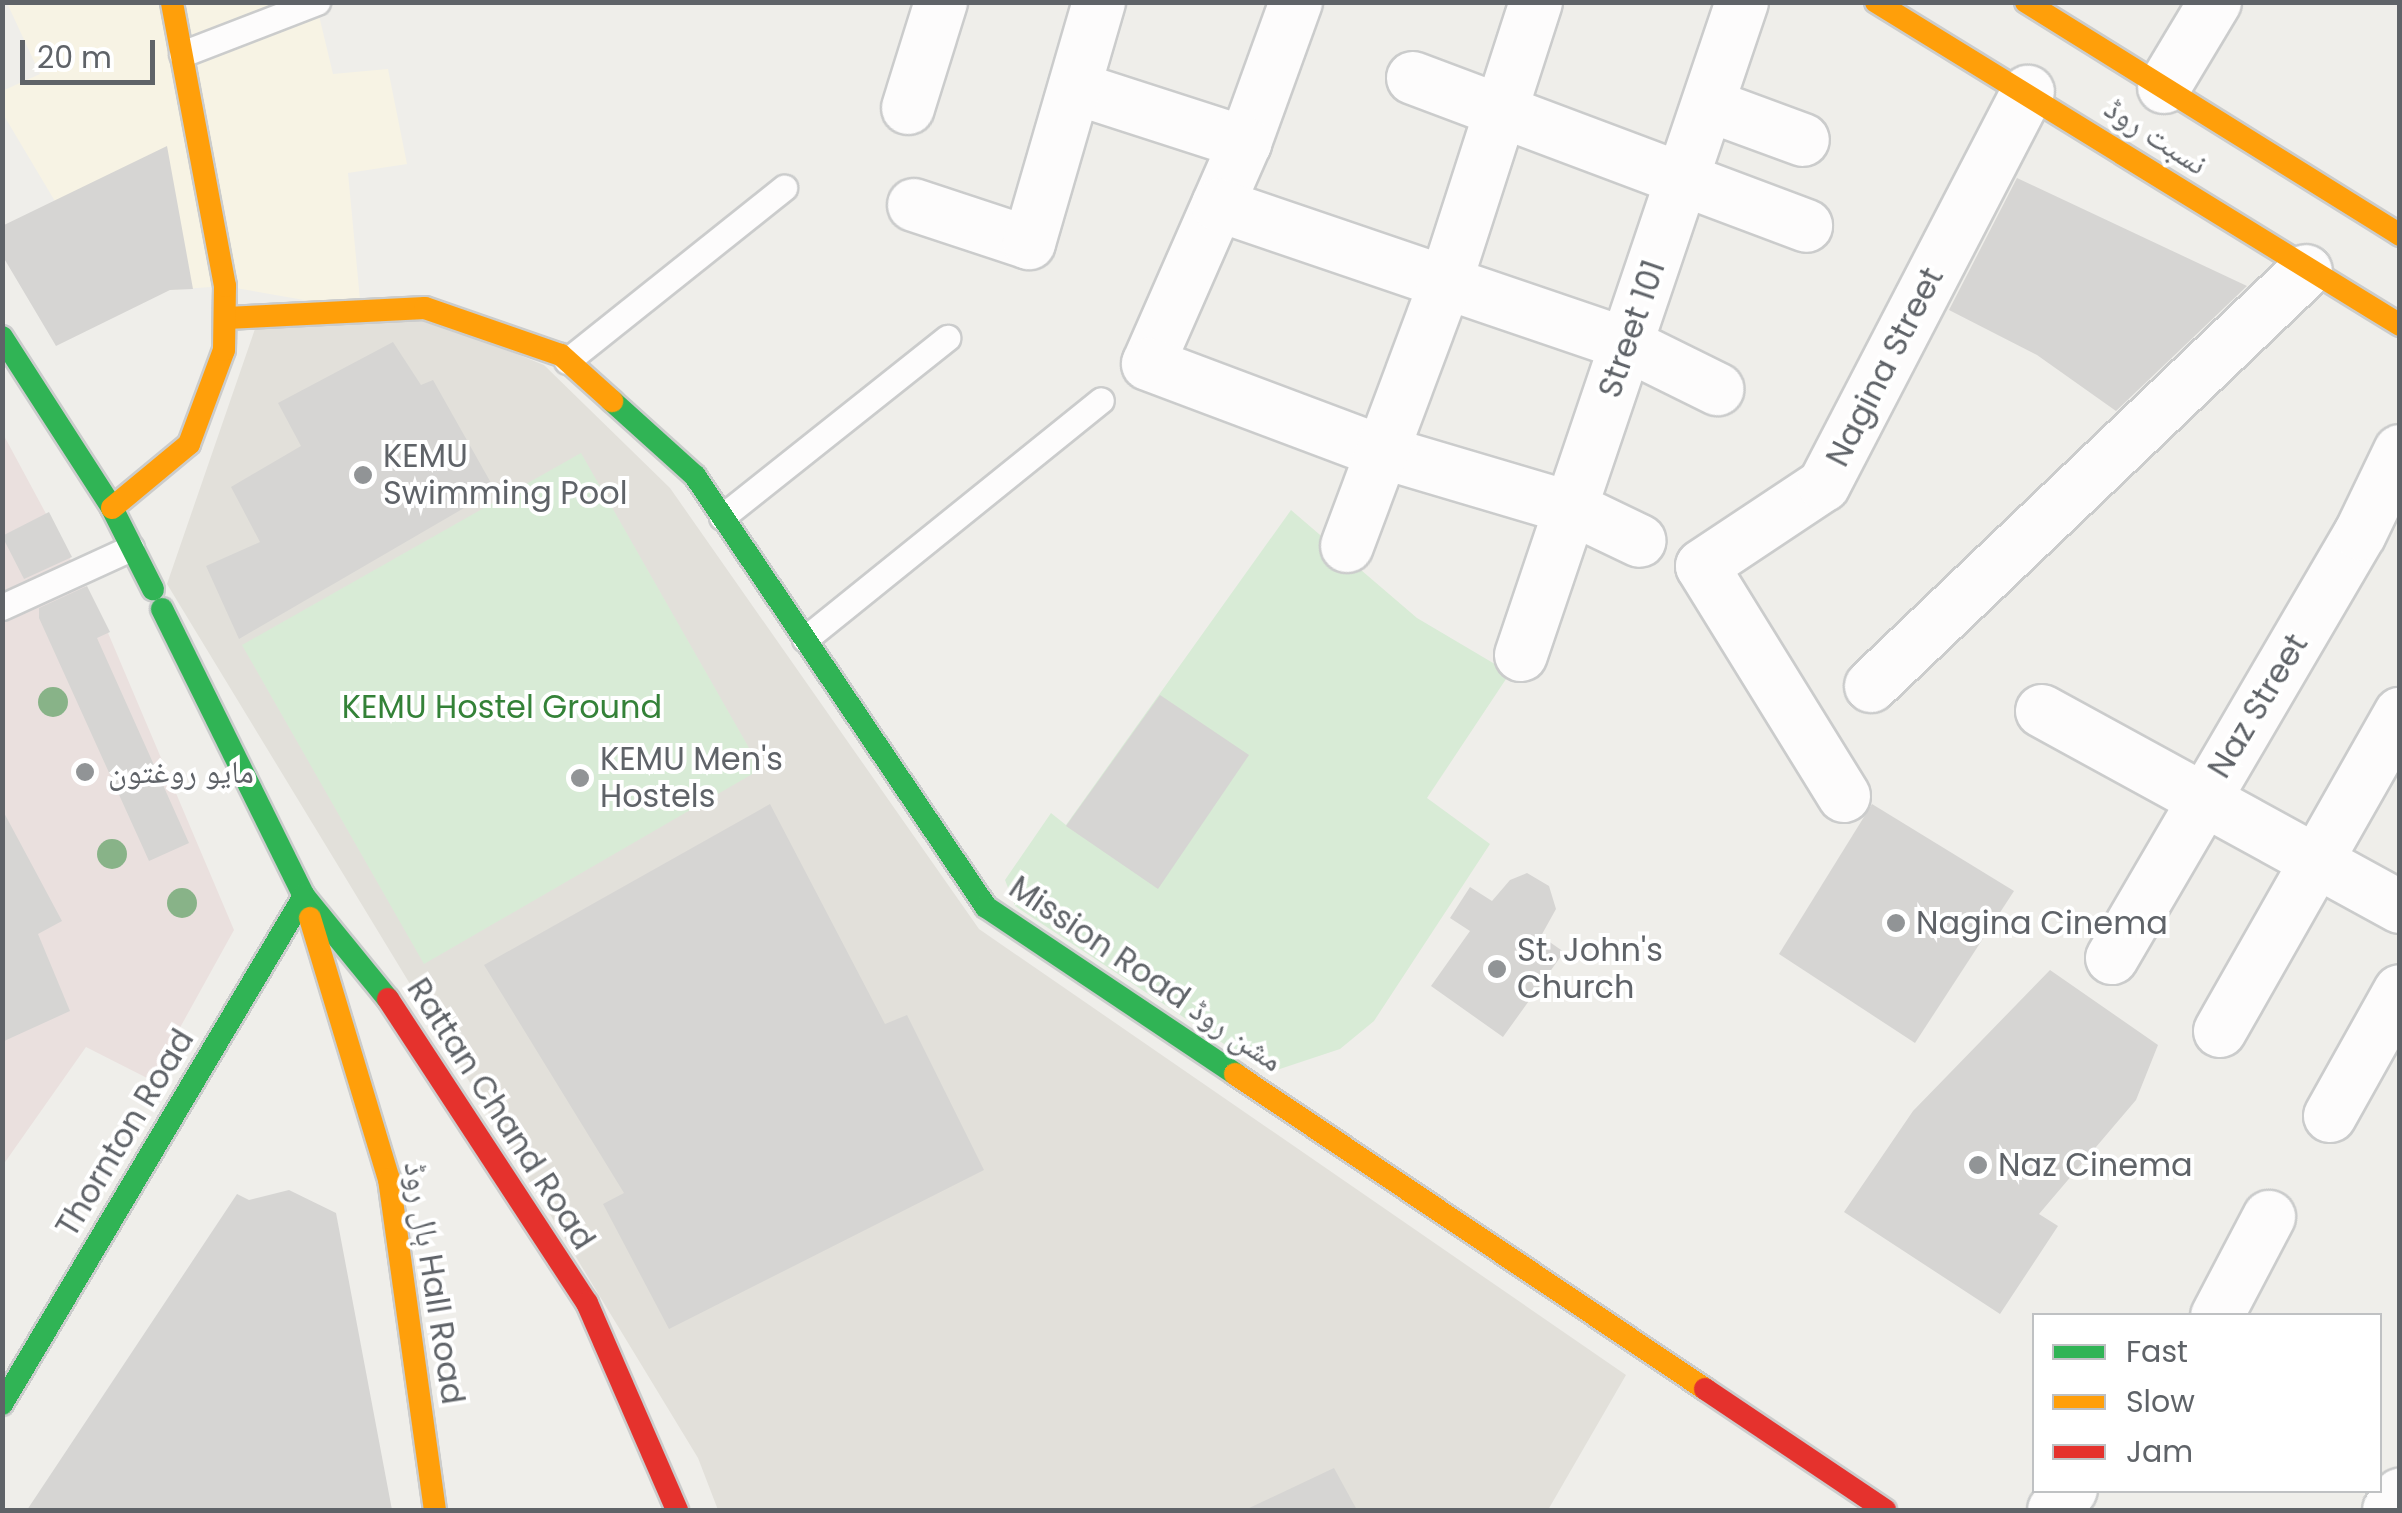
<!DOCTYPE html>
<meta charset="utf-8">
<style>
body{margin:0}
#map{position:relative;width:2402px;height:1513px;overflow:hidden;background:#efeeea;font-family:Poppins,"Noto Naskh Arabic",sans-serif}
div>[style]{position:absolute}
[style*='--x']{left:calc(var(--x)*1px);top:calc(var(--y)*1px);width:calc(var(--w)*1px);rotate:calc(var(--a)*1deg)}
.commercial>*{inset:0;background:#f7f3e4}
.education>*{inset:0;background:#e2e0da}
.medical>*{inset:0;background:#eae0de}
.green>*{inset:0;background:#d8ebd6}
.building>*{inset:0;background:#d6d5d3}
.roads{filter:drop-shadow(2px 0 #cbcccc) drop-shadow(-2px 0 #cbcccc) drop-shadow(0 2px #cbcccc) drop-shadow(0 -2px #cbcccc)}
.lane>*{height:25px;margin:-12.5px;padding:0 12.5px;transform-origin:12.5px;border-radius:12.5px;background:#fdfcfc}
.street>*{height:52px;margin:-26px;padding:0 26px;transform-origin:26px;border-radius:26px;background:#fdfcfc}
.fast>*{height:22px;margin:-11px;padding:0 11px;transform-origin:11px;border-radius:11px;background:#30b455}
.slow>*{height:22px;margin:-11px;padding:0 11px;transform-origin:11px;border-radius:11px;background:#ff9f0a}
.jam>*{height:22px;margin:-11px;padding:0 11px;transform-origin:11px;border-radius:11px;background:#e5322d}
.trees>*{width:30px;height:30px;margin:-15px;border-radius:50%;background:#88b388}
.dots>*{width:28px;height:28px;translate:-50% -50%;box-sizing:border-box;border:5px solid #fff;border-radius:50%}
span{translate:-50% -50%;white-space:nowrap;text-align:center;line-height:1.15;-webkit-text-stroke:8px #fff;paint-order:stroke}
.street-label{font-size:32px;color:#5f6368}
.poi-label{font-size:32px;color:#5f6368}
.left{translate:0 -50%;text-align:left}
.park-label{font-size:32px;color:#348238}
.frame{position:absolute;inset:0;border:5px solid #5f6368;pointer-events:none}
.legend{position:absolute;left:2032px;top:1313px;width:350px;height:180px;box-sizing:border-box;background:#fff;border:2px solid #bfc1c3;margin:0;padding:12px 18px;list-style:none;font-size:30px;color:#5f6368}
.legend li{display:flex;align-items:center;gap:20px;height:50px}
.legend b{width:50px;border:2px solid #bfc1c3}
.scale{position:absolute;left:20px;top:40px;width:135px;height:45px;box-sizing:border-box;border:5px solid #5f6368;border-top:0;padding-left:12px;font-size:30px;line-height:35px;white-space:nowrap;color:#5f6368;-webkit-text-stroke:8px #fff;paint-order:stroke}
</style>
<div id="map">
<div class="commercial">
<i style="clip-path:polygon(7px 3px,316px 3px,333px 74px,388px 69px,407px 164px,348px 173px,361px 310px,224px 286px,170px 290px,99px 319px,62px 213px,3px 114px,2px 91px,40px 74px)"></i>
</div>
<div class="education">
<i style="clip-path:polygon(434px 321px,544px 365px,670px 488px,979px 929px,1626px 1375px,1548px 1510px,718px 1510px,698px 1458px,167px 584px,257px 323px)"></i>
</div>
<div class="medical">
<i style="clip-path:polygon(2px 432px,100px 614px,234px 930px,151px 1080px,86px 1047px,3px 1165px)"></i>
</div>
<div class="green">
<i style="clip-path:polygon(581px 453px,761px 769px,424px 964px,242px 645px)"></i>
<i style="clip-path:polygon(1291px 510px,1417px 618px,1510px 673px,1427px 798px,1490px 844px,1374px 1021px,1340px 1049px,1268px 1073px,1015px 906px,1005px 880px,1051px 813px,1066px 825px)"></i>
</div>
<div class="building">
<i style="clip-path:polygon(167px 146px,193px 289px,170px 290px,56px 346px,2px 255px,2px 226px)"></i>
<i style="clip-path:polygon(2017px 178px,2247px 286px,2116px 411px,2037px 355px,1949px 310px)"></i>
<i style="clip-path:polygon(393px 342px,421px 385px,433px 380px,495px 490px,239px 639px,206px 566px,260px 542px,231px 487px,301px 446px,278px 403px)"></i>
<i style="clip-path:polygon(49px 512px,72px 557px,24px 579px,2px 536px)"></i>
<i style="clip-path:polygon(87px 586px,110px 632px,97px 638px,189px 843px,149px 861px,39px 618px,39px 608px)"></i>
<i style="clip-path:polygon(1160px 695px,1249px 755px,1158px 889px,1066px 826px)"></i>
<i style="clip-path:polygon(770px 804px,885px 1024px,907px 1015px,984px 1170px,669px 1329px,603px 1204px,624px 1193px,484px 965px)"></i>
<i style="clip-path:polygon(1872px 804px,2014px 891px,1915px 1043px,1779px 954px)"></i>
<i style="clip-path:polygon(2px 809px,62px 921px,38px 934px,70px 1011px,2px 1042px)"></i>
<i style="clip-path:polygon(1527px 873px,1549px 886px,1556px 909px,1541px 936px,1564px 952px,1503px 1037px,1431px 986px,1470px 931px,1450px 918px,1470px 887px,1492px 901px,1510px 880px)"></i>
<i style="clip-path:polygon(2050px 970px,2158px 1045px,2136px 1100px,2039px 1214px,2058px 1226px,2000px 1314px,1844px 1212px,1913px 1111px)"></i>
<i style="clip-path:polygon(289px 1190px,336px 1213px,392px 1510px,27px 1510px,237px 1194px,249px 1200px)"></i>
<i style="clip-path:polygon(1334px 1468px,1357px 1510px,1245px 1510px)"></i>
</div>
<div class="roads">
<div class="lane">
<i style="--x:182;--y:54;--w:145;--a:-21.1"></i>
<i style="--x:567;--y:361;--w:278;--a:-38.6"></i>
<i style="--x:722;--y:517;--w:288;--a:-38.5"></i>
<i style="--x:2;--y:607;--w:142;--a:-24.6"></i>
<i style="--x:805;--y:639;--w:380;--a:-38.9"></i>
</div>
<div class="street">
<i style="--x:1296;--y:2;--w:150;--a:109.9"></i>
<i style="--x:1245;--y:143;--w:241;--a:113.7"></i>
<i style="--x:1148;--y:364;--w:250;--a:20.6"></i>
<i style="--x:1382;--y:452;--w:197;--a:16.5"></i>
<i style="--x:1571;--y:508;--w:76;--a:25.6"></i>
<i style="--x:1413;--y:78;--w:420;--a:20.6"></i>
<i style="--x:2164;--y:87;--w:99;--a:-59"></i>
<i style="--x:1075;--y:88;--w:179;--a:17.9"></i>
<i style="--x:1708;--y:105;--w:101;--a:20.2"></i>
<i style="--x:908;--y:108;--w:111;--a:-72.7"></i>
<i style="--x:914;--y:205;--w:121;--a:18.3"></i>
<i style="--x:1029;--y:243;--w:251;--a:-73.8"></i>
<i style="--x:1218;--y:205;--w:431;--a:18.8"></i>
<i style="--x:1626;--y:344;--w:102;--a:26.3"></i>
<i style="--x:1347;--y:546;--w:280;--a:-69.5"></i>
<i style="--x:1445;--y:284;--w:296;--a:-72.1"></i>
<i style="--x:1521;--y:655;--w:689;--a:-71.3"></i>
<i style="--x:1871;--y:686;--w:601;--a:-43.65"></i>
<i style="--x:2042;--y:711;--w:408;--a:28.7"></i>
<i style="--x:1844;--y:796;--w:270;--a:-121.7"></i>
<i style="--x:1702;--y:566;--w:146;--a:-33.6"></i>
<i style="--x:1824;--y:485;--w:443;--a:-62.6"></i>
<i style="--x:2112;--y:958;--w:491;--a:-59.7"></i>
<i style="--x:2360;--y:534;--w:92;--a:-64.3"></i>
<i style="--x:2220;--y:1031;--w:365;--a:-60.4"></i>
<i style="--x:2330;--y:1116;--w:143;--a:-60.8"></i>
<i style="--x:2217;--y:1316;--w:112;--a:-62.3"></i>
<i style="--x:2054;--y:1510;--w:26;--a:-50"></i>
<i style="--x:2389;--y:1510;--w:19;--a:-54"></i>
</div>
<div class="fast">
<i style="--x:2;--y:337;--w:203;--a:57.2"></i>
<i style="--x:112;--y:508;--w:91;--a:63.2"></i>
<i style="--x:612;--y:401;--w:112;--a:42.1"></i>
<i style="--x:695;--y:476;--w:520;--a:55.97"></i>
<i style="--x:986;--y:907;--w:300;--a:33.8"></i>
<i style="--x:162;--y:609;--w:320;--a:63.7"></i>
<i style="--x:304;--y:896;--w:133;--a:50.8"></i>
<i style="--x:2;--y:1404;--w:591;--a:-59.27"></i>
</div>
<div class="slow">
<i style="--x:1876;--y:2;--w:616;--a:31.65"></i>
<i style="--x:2026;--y:2;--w:441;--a:31.9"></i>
<i style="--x:227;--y:318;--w:198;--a:-2.9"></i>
<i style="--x:425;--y:308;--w:144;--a:19.1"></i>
<i style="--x:561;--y:355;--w:69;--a:42"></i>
<i style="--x:112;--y:508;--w:100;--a:-39.7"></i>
<i style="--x:189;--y:444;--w:100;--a:-69.6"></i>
<i style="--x:224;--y:350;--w:64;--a:-89.1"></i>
<i style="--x:225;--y:286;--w:289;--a:-100.6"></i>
<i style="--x:310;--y:918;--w:273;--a:73.2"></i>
<i style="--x:389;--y:1179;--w:334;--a:82.1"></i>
<i style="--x:1235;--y:1074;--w:566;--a:33.83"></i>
</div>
<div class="jam">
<i style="--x:388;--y:999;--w:363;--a:56.8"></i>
<i style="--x:587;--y:1303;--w:226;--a:66.5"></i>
<i style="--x:1705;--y:1389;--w:217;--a:33.9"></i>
</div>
</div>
<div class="trees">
<i style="left:53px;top:702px"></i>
<i style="left:112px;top:854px"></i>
<i style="left:182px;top:903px"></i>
</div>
<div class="dots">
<i style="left:363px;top:475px;background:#919496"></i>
<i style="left:85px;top:772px;background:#919496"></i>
<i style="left:580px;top:778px;background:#919496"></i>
<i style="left:1896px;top:923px;background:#919496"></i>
<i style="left:1497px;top:969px;background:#919496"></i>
<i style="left:1978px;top:1165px;background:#919496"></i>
</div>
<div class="street-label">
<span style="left:2156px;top:136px;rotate:33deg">نسبت روڈ</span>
<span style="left:1632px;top:329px;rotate:-71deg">Street 101</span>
<span style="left:1885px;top:367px;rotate:-63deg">Nagina Street</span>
<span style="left:2258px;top:706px;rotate:-59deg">Naz Street</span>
<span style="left:1146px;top:974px;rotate:34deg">Mission Road مشن روڈ</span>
<span style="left:501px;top:1114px;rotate:57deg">Rattan Chand Road</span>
<span style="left:125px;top:1133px;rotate:-59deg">Thornton Road</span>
<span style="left:434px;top:1283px;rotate:81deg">ہال روڈ Hall Road</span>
</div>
<div class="poi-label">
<span class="left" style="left:383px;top:475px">KEMU<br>Swimming Pool</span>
<span class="left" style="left:600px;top:778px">KEMU Men's<br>Hostels</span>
<span class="left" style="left:108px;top:772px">مایو روغتون</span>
<span class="left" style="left:1916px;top:923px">Nagina Cinema</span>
<span class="left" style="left:1517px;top:969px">St. John's<br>Church</span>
<span class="left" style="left:1998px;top:1165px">Naz Cinema</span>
</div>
<div class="park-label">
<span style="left:502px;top:707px">KEMU Hostel Ground</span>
</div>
<div class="frame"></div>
<ul class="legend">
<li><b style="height:12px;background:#30b455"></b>Fast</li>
<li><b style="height:12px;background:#ff9f0a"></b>Slow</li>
<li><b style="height:12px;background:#e5322d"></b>Jam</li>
</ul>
<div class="scale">20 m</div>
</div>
